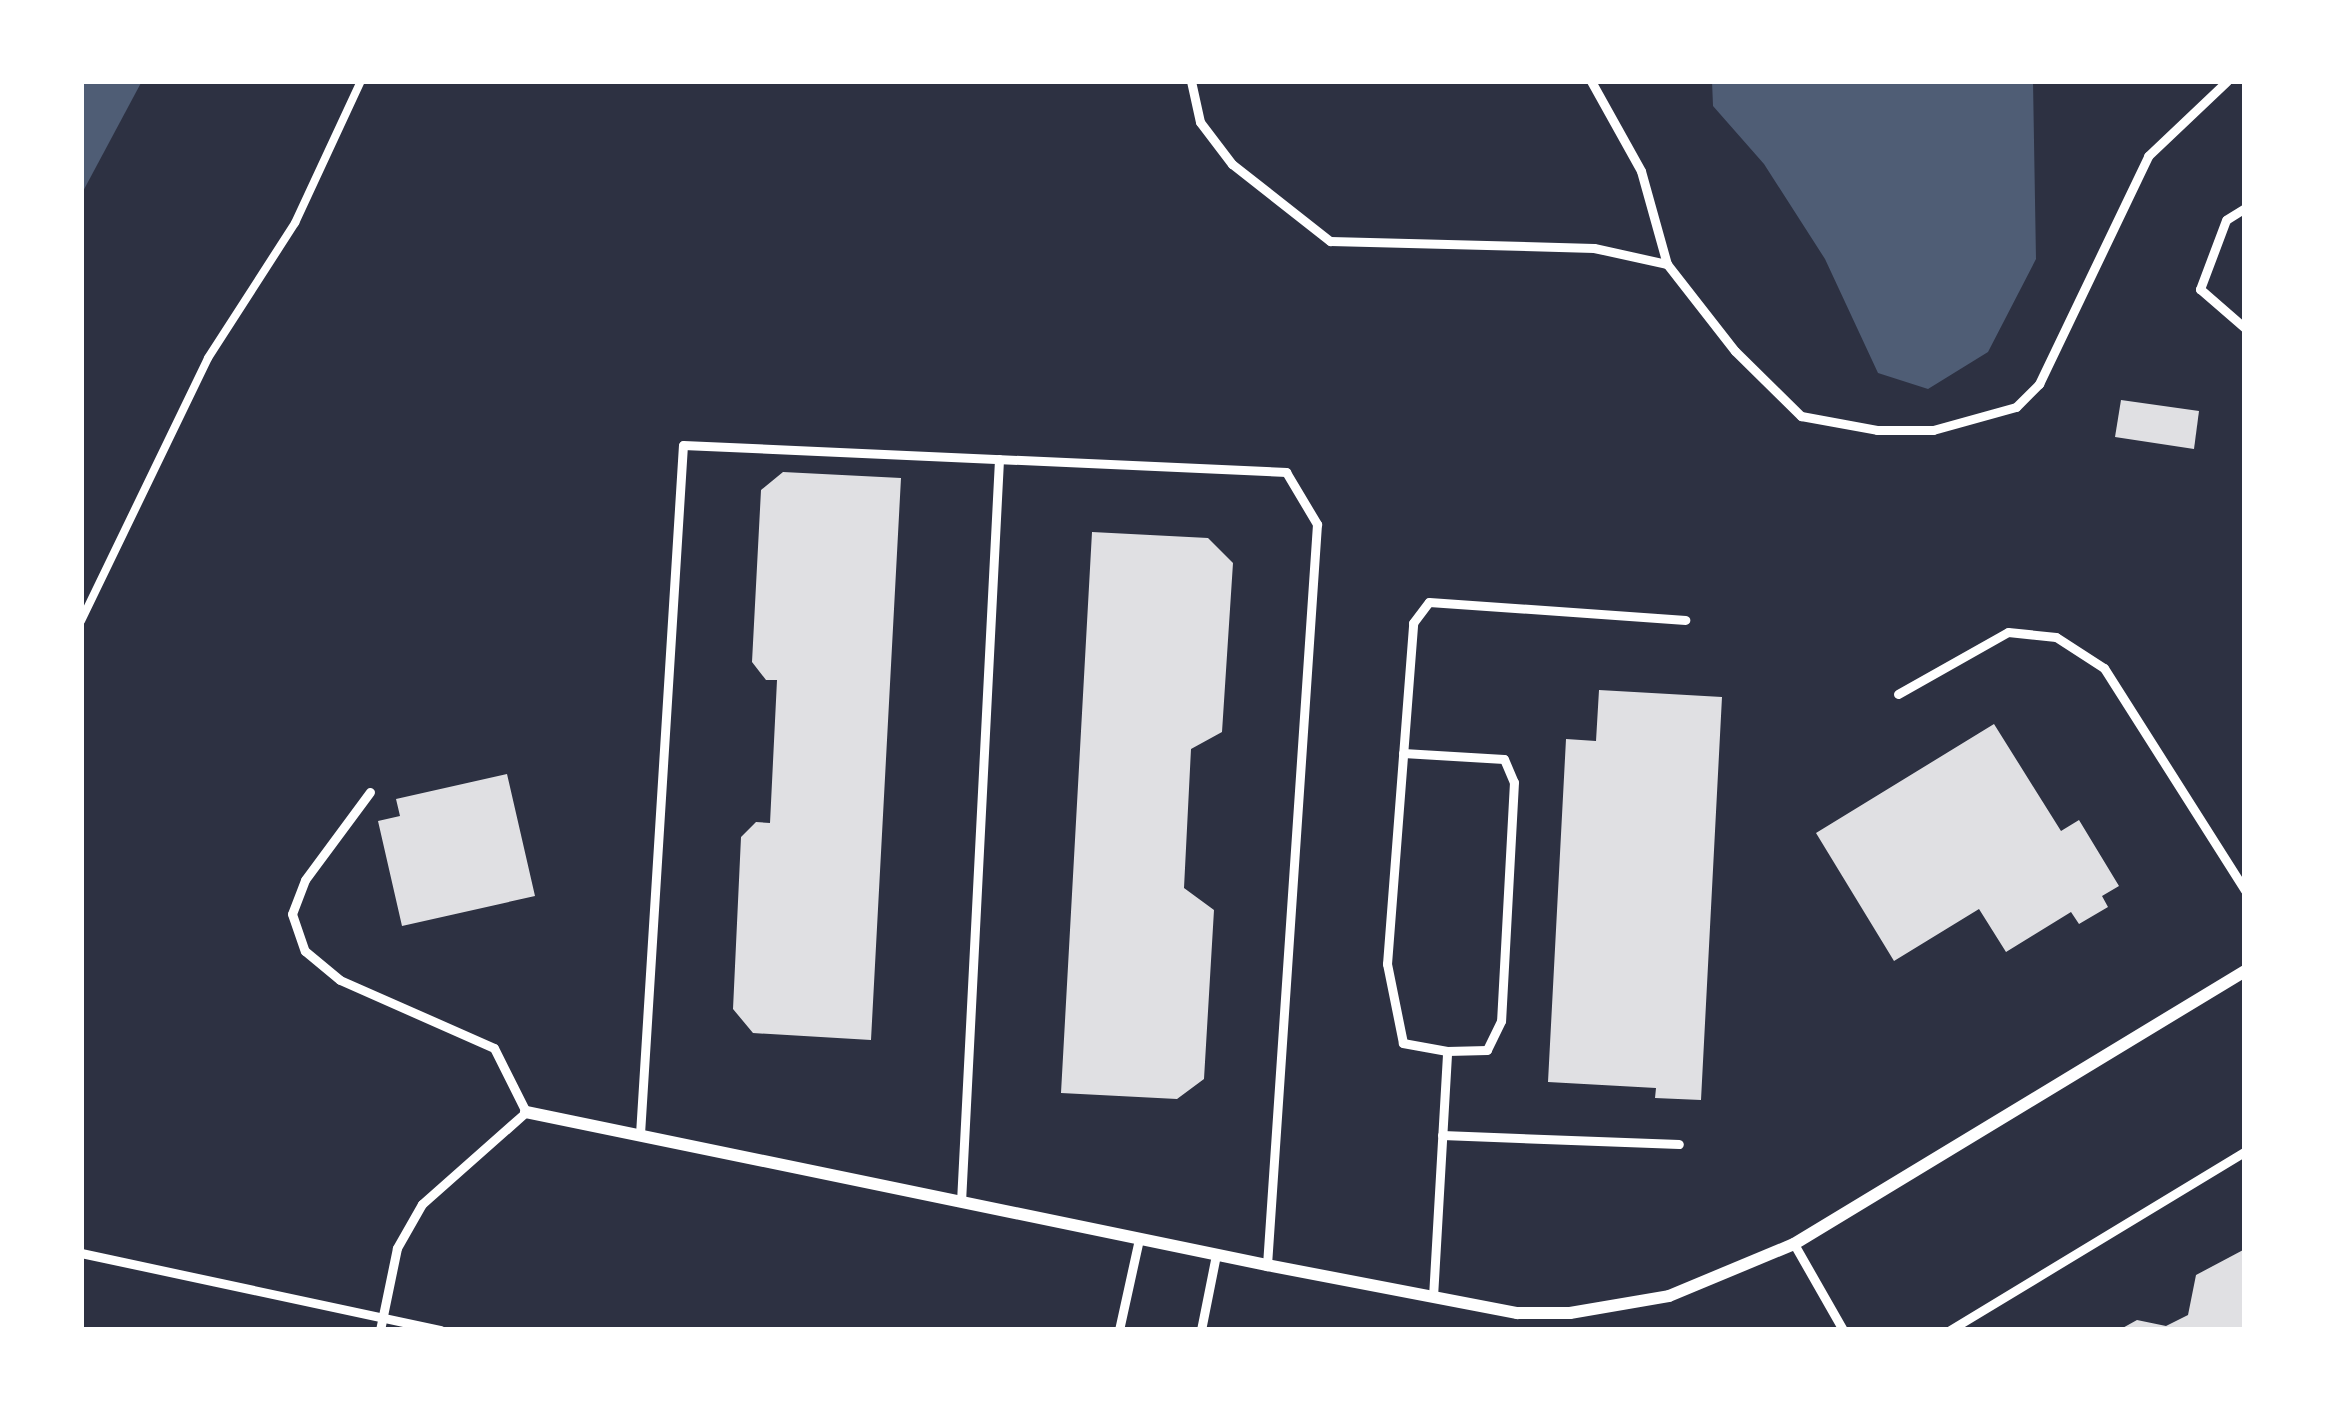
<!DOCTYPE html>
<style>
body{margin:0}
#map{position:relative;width:2326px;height:1411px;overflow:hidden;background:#2d3142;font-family:"DM Sans",sans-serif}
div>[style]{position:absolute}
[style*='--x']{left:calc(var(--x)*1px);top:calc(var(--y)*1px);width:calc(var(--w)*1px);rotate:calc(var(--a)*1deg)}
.water>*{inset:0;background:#4f5d75}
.building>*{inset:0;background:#e0e0e3}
.path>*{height:8px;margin:-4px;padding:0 4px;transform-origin:4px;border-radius:4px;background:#fff}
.service>*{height:9px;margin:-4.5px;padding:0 4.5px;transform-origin:4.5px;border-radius:4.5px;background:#fff}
.minor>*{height:12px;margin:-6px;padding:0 6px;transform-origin:6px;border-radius:6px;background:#fff}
span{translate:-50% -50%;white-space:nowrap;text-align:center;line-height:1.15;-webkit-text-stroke:9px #fff;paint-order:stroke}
.frame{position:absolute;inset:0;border:84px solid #fff;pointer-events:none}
</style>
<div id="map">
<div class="water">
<i style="clip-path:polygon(81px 81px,142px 81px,81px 195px)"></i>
<i style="clip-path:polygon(1712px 81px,2033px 81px,2036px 259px,1988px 352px,1928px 389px,1878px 373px,1825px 259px,1764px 164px,1713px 106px)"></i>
</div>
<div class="building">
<i style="clip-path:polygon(2121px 400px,2199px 411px,2194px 449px,2115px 437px)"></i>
<i style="clip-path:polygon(783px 472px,901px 478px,871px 1040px,753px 1033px,733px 1009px,741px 837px,756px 822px,770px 823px,777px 680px,766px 680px,752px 662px,761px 490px)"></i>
<i style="clip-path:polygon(1092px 532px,1208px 538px,1233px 563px,1222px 732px,1191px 749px,1184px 888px,1214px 910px,1204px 1079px,1177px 1099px,1061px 1093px)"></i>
<i style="clip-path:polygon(1599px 690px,1722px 697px,1701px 1100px,1655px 1098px,1656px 1088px,1548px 1082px,1566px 739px,1596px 741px)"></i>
<i style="clip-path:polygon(1994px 724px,2061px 831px,2079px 820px,2119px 886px,2102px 896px,2108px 907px,2079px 924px,2071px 912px,2006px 952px,1979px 909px,1894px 961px,1816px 833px)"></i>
<i style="clip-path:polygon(507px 774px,535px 896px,402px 926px,378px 821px,400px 816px,396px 799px)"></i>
<i style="clip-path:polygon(2245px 1249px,2245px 1330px,2119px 1330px,2137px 1320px,2166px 1326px,2188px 1315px,2196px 1275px)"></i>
</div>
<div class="path">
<i style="--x:81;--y:621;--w:292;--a:-64.2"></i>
<i style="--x:208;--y:358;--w:161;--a:-57.2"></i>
<i style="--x:295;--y:223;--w:157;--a:-65.1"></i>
</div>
<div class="service">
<i style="--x:1191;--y:81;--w:42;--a:77.6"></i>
<i style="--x:1200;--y:122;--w:53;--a:52.7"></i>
<i style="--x:1232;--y:164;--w:125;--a:38.2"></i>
<i style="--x:1330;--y:241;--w:264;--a:1.5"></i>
<i style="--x:1594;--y:248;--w:75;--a:12.4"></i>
<i style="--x:1591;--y:81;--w:103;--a:60.9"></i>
<i style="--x:1641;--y:171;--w:97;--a:74.4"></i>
<i style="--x:1667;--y:264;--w:110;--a:52"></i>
<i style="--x:1735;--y:351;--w:93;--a:44.6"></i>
<i style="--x:1801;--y:416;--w:77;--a:10.4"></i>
<i style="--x:1877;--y:430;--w:56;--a:0"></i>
<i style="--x:1933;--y:430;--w:86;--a:-15.5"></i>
<i style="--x:2016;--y:407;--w:33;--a:-45"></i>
<i style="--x:2039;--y:384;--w:253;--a:-64.4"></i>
<i style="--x:2148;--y:156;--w:109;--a:-43.5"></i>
<i style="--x:2245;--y:208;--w:22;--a:148"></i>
<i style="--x:2226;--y:220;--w:74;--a:110.6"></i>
<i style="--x:2200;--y:289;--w:60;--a:40.9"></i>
<i style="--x:1898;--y:694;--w:126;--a:-29.4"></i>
<i style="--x:2008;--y:632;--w:48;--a:5.9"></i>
<i style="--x:2056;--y:637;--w:57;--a:32.9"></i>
<i style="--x:2104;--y:668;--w:263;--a:57.6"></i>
<i style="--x:1403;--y:753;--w:101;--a:3.4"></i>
<i style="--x:1504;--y:759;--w:25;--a:67"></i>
<i style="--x:1514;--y:782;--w:239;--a:93.1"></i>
<i style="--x:1501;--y:1021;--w:32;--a:116"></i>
<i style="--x:1487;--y:1050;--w:40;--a:178.6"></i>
<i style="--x:370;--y:792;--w:109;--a:126.5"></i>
<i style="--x:305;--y:880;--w:36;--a:111"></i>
<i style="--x:292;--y:914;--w:39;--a:71"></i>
<i style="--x:305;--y:951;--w:45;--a:39.6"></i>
<i style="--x:340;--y:980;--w:168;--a:23.8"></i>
<i style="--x:494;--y:1048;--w:72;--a:63.4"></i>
<i style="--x:526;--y:1112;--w:139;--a:138.5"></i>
<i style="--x:422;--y:1204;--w:51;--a:119.6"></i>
<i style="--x:397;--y:1248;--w:84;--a:101.7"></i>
<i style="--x:640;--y:1134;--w:690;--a:-86.43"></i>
<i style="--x:683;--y:445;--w:604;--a:2.56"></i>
<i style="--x:1286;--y:472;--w:61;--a:59.2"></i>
<i style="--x:1317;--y:524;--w:743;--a:93.86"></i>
<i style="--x:1442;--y:1135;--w:237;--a:2.2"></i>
<i style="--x:961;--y:1202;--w:744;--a:-87.07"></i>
<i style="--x:1794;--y:1244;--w:99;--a:60.3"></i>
<i style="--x:81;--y:1253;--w:368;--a:12.1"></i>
<i style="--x:1433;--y:1297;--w:246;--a:-86.7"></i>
<i style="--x:1447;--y:1051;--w:45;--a:-169.7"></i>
<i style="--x:1403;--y:1043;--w:81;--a:-101.4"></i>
<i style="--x:1387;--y:964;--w:342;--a:-85.6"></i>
<i style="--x:1413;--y:623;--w:26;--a:-53"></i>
<i style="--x:1429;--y:602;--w:257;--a:4"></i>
<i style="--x:1119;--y:1330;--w:93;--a:-77.6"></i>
<i style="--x:1201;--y:1330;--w:76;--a:-78.7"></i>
<i style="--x:1950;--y:1330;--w:345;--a:-31.2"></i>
</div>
<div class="minor">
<i style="--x:526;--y:1112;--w:757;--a:11.67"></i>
<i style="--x:1267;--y:1265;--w:255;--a:10.9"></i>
<i style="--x:1517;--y:1313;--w:53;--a:0"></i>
<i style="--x:1570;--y:1313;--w:100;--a:-9.7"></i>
<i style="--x:1669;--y:1296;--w:135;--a:-22.6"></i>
<i style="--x:1794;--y:1244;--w:527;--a:-31.19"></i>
</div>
<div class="frame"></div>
</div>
